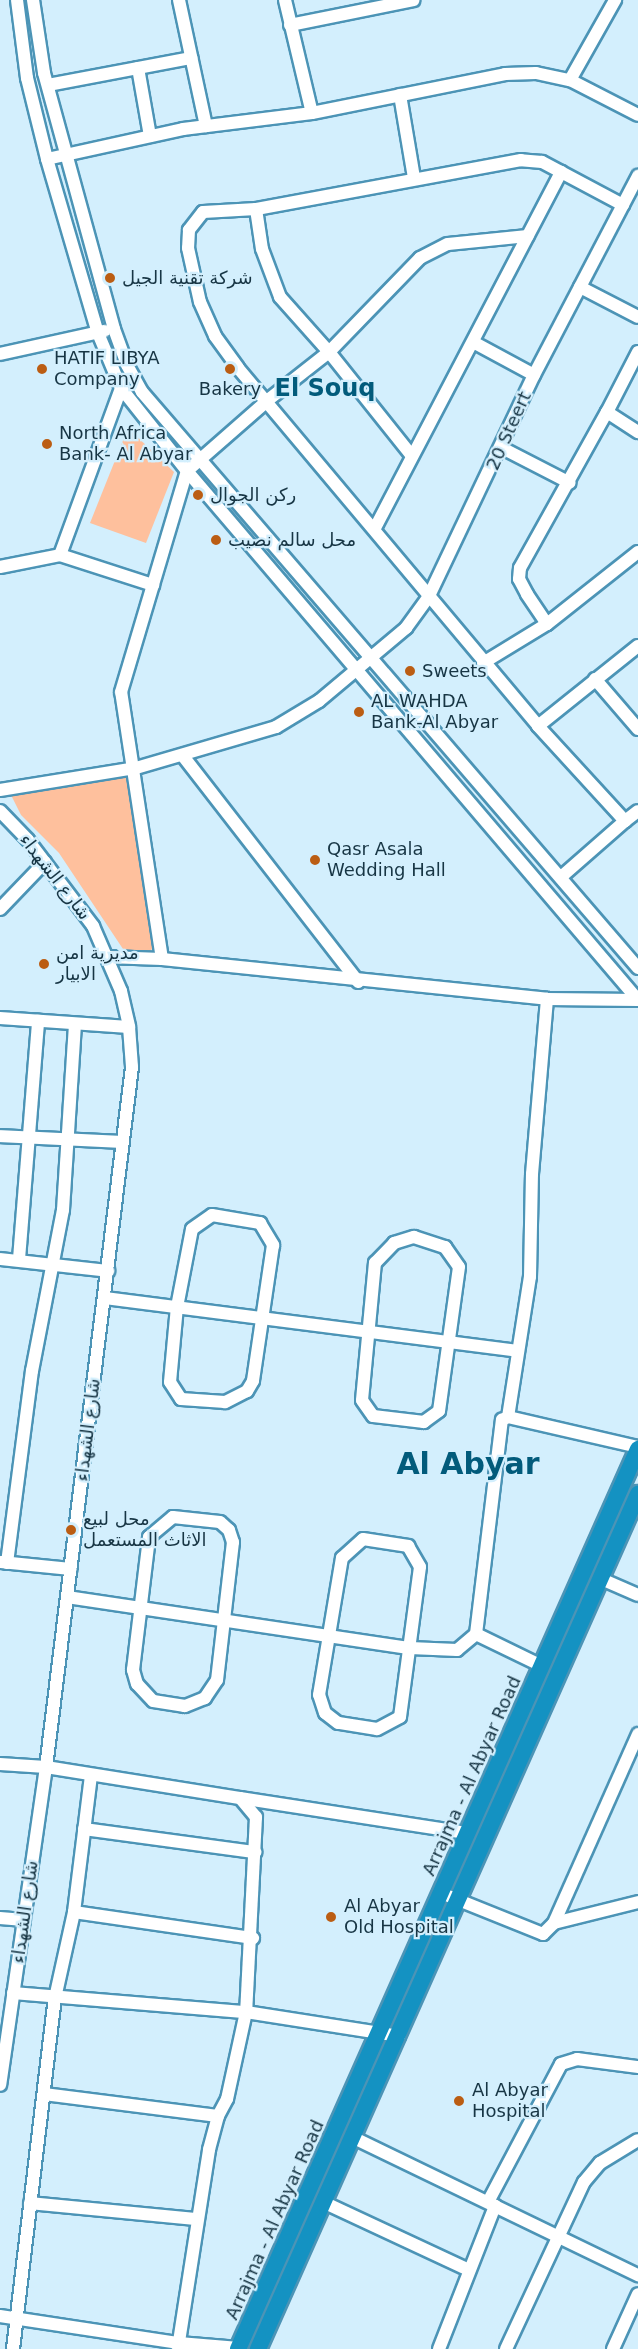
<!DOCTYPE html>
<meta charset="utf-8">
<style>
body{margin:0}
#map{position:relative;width:638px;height:2349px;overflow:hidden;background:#d3effd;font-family:"DejaVu Sans",Cairo,sans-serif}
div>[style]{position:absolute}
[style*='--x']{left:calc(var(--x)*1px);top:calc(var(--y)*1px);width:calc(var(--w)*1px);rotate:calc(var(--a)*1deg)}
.green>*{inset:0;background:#fec09d}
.roads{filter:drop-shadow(2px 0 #4c94b6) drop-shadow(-2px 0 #4c94b6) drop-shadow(0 2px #4c94b6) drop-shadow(0 -2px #4c94b6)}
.minor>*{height:12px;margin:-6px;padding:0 6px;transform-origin:6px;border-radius:6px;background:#fff}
.highway>*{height:16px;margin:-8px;padding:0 8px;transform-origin:8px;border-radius:8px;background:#1492c2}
.dots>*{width:16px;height:16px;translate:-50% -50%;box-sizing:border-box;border:3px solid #d3effd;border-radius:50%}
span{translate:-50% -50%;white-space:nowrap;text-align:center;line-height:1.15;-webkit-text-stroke:4.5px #d3effd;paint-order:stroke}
.poi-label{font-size:18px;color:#173544}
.left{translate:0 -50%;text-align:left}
.street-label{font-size:18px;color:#173544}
.district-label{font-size:24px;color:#025b7b;font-weight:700}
.town-label{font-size:30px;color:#025b7b;font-weight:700}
</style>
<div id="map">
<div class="green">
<i style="clip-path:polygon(128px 428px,174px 472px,146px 543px,90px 523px)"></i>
<i style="clip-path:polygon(127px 775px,154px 943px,151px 951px,125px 952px,59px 853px,21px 815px,11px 795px)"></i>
</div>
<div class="roads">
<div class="minor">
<i style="--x:17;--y:0;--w:79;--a:82.7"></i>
<i style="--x:27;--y:78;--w:83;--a:76.1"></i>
<i style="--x:47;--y:159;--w:181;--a:73.7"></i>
<i style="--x:98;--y:333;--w:60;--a:67.3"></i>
<i style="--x:121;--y:388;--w:106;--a:51.5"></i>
<i style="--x:187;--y:471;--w:695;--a:49.55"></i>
<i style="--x:33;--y:0;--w:74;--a:81.4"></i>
<i style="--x:44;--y:73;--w:265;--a:74.7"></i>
<i style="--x:114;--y:329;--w:38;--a:70"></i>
<i style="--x:127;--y:365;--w:31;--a:61"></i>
<i style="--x:142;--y:392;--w:760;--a:49.27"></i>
<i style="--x:179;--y:0;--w:129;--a:77.9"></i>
<i style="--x:285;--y:0;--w:116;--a:76.6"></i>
<i style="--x:290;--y:25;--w:126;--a:-11.4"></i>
<i style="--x:138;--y:68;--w:69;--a:80"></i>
<i style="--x:570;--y:80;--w:92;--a:-60.6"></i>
<i style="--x:48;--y:85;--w:146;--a:-10.7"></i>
<i style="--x:400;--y:95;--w:84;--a:80.4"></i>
<i style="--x:47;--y:159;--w:139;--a:-12.4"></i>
<i style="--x:183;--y:129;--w:130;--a:-7.1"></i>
<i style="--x:312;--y:113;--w:197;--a:-11.4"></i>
<i style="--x:505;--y:74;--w:31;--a:-2"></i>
<i style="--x:536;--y:73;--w:35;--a:12"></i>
<i style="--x:570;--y:80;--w:76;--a:27.2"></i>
<i style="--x:623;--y:205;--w:92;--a:-152"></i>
<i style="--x:542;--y:162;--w:21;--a:-175"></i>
<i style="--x:521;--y:160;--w:269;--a:169.5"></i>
<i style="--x:256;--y:209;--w:53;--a:176.8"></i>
<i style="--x:203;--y:212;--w:23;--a:128"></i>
<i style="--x:189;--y:230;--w:18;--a:93"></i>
<i style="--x:188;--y:248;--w:55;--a:77.5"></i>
<i style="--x:200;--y:302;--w:37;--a:66"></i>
<i style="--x:215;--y:336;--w:39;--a:54"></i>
<i style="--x:238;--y:368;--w:467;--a:50"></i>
<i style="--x:538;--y:726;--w:129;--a:47.5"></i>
<i style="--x:625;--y:821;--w:16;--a:-38"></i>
<i style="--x:256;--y:209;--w:40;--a:81.5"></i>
<i style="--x:262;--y:249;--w:51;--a:69.4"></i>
<i style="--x:280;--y:297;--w:74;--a:48.3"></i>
<i style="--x:329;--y:352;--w:133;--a:51.4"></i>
<i style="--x:580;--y:287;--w:65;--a:27.3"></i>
<i style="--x:473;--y:342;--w:69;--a:28.4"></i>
<i style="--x:638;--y:352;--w:68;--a:117.3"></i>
<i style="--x:607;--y:412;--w:37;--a:33"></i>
<i style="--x:0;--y:354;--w:107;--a:-12.5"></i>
<i style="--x:502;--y:448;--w:76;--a:27.2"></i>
<i style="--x:375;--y:528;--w:402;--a:-62.4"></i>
<i style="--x:60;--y:555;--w:178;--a:-69.9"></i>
<i style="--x:0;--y:567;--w:61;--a:-11.3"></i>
<i style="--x:60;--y:555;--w:98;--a:17.9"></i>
<i style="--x:547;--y:624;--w:116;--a:-38.4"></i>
<i style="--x:483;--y:663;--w:75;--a:-31.4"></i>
<i style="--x:547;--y:624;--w:36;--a:-124"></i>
<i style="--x:527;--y:594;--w:17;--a:-118"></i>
<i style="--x:519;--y:579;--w:11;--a:-85"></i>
<i style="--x:520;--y:568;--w:179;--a:-60.9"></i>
<i style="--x:595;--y:679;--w:66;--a:49.3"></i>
<i style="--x:538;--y:726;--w:128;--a:-38.7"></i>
<i style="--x:183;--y:756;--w:286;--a:52.2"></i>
<i style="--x:0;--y:790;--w:138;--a:-9.2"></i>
<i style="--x:136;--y:768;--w:146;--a:-16.3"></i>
<i style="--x:276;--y:727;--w:50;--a:-31.2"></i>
<i style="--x:319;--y:701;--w:114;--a:-40"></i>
<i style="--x:406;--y:628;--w:37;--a:-54"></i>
<i style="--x:428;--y:598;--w:247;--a:-64.6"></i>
<i style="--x:534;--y:375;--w:225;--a:-62.4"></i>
<i style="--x:0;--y:811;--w:40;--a:46"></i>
<i style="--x:28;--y:840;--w:108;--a:52.9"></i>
<i style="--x:93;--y:926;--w:71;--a:66.7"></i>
<i style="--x:121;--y:991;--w:37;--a:77"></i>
<i style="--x:129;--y:1027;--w:40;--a:85.7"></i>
<i style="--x:132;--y:1067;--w:705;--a:97"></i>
<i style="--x:46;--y:1767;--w:321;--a:98.2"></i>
<i style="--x:561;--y:877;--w:85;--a:-41.2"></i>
<i style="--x:0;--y:909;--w:65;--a:-46.2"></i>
<i style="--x:107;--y:957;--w:55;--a:2.1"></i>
<i style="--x:162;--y:959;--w:270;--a:-98.7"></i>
<i style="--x:121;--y:692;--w:231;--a:-73.4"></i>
<i style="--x:187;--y:471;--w:108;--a:-41.2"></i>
<i style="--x:268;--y:400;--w:78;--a:-38.2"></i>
<i style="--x:329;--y:352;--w:131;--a:-45.9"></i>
<i style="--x:420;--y:258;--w:31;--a:-27"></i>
<i style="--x:448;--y:244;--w:80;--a:-5.7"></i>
<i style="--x:162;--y:959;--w:387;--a:5.9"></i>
<i style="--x:547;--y:999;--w:91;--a:0.6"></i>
<i style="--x:0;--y:1018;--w:129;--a:4"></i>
<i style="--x:0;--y:1136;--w:122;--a:2.8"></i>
<i style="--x:212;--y:1215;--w:49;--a:9.5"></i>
<i style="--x:260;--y:1223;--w:26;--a:59"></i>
<i style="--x:273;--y:1245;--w:137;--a:98.4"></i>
<i style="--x:253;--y:1381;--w:12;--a:121"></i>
<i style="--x:247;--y:1391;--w:25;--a:153"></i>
<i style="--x:225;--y:1402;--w:44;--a:-176.1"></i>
<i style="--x:181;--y:1399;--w:20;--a:-123"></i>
<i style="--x:170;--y:1382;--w:75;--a:-84.7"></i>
<i style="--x:177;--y:1307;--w:79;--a:-79.1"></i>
<i style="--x:192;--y:1229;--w:24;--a:-35"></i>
<i style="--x:414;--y:1237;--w:33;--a:18"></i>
<i style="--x:445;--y:1247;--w:24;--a:55"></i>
<i style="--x:459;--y:1267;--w:145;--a:97.9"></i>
<i style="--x:439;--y:1411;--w:19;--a:144"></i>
<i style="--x:424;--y:1422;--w:51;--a:-173.3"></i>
<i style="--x:373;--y:1416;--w:19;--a:-125"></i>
<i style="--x:362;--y:1400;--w:138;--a:-84.6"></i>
<i style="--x:375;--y:1263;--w:28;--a:-46"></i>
<i style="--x:394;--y:1243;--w:21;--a:-17"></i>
<i style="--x:0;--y:1259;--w:109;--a:6.3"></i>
<i style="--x:19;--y:1259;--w:239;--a:-85.4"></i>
<i style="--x:105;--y:1298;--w:414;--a:7.3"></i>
<i style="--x:508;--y:1417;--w:142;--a:-81.1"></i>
<i style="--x:530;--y:1277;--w:103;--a:-88.9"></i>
<i style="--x:532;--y:1174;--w:176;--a:-85.1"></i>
<i style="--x:173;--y:1517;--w:47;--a:6.1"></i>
<i style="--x:220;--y:1522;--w:12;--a:42"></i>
<i style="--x:229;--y:1530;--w:13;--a:72"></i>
<i style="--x:233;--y:1542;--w:139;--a:96.6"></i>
<i style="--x:217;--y:1680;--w:22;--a:124"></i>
<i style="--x:205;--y:1698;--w:22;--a:158"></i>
<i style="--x:185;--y:1706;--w:32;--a:-171"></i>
<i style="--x:153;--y:1701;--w:23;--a:-133"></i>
<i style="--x:137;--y:1684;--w:15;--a:-106"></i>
<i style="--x:133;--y:1670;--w:134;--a:-83.1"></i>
<i style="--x:149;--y:1537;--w:31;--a:-40"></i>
<i style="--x:363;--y:1539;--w:46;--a:8.8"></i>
<i style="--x:408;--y:1546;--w:24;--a:60"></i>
<i style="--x:420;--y:1567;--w:151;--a:97.6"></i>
<i style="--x:400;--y:1717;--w:26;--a:152"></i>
<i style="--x:377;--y:1729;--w:39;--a:-171"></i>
<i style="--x:338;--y:1723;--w:16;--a:-142"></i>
<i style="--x:325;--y:1713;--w:19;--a:-108"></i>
<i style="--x:319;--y:1695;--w:139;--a:-80.5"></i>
<i style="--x:342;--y:1558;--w:28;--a:-42"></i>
<i style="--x:1;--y:1562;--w:70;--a:5.7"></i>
<i style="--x:7;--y:1563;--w:194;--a:-82.6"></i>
<i style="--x:32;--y:1371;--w:164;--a:-79.1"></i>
<i style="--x:63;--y:1210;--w:186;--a:-86.3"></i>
<i style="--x:601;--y:1579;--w:40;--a:23.4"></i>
<i style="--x:67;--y:1597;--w:347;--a:8.5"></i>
<i style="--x:410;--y:1648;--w:47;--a:2.4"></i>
<i style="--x:457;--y:1650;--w:25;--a:-40"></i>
<i style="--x:476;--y:1634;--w:73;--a:25.9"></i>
<i style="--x:476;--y:1634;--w:216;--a:-83.1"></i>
<i style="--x:502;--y:1420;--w:7;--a:-27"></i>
<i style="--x:508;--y:1417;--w:133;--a:13"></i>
<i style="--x:0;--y:1764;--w:46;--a:3.7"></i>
<i style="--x:46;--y:1767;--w:196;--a:9.1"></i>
<i style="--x:240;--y:1798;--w:25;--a:50"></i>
<i style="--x:256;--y:1817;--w:195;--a:92.9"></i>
<i style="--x:246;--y:2012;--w:155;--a:8.9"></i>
<i style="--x:240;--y:1798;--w:229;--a:8.8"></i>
<i style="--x:84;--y:1829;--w:173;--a:7.7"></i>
<i style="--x:441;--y:1893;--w:110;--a:21.9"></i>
<i style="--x:543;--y:1934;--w:16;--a:-45"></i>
<i style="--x:554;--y:1923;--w:87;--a:-14"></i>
<i style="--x:74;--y:1912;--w:181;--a:8.3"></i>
<i style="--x:0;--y:1918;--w:24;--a:5"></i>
<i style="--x:554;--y:1923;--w:207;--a:-66"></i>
<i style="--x:13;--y:1993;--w:234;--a:4.7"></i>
<i style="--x:246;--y:2012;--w:89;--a:102.3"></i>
<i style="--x:227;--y:2099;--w:19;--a:118"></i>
<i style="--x:218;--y:2116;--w:35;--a:105"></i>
<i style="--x:209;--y:2150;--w:201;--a:98.9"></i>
<i style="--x:44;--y:2094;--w:175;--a:7.2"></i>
<i style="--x:352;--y:2137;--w:318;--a:25.8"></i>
<i style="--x:323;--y:2202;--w:161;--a:25"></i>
<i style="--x:488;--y:2202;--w:156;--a:-62.1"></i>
<i style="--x:561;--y:2064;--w:17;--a:-17"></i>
<i style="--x:577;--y:2059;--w:62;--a:7.5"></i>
<i style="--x:30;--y:2203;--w:168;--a:5.5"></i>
<i style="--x:0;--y:2316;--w:181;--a:8.6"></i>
<i style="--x:179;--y:2343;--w:60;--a:4.8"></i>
<i style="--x:13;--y:2349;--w:354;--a:-83.2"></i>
<i style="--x:55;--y:1998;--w:88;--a:-77.5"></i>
<i style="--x:74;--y:1912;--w:138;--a:-82.9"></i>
<i style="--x:439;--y:2349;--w:154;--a:-68.6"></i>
<i style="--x:506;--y:2349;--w:184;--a:-65"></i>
<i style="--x:584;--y:2182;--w:25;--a:-50"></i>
<i style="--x:600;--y:2163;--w:44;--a:-31.2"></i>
<i style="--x:613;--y:2349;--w:60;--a:-65.6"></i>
</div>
<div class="highway">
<i style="--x:238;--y:2349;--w:985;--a:-66.04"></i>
<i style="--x:258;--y:2349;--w:936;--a:-66.04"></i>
</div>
</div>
<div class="dots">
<i style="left:110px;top:278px;background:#bb5d13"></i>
<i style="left:42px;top:369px;background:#bb5d13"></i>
<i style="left:230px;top:369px;background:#bb5d13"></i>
<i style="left:47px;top:444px;background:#bb5d13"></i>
<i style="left:198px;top:495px;background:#bb5d13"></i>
<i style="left:216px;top:540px;background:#bb5d13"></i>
<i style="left:410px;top:671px;background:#bb5d13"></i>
<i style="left:359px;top:712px;background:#bb5d13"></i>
<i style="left:315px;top:860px;background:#bb5d13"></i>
<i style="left:44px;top:964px;background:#bb5d13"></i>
<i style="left:71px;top:1530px;background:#bb5d13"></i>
<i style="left:331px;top:1917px;background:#bb5d13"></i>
<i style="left:459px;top:2101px;background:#bb5d13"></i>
</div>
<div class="poi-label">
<span class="left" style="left:122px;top:278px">شركة تقنية الجيل</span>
<span class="left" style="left:54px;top:369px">HATIF LIBYA<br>Company</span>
<span style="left:230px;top:389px">Bakery</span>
<span class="left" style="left:59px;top:444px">North Africa<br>Bank- Al Abyar</span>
<span class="left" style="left:210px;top:495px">ركن الجوال</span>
<span class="left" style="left:228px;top:540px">محل سالم نصيب</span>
<span class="left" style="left:422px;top:671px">Sweets</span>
<span class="left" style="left:371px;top:712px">AL WAHDA<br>Bank-Al Abyar</span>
<span class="left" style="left:327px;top:860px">Qasr Asala<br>Wedding Hall</span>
<span class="left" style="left:56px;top:964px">مديرية امن<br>الابيار</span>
<span class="left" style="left:83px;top:1530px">محل لبيع<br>الاثاث المستعمل</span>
<span class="left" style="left:344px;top:1917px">Al Abyar<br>Old Hospital</span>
<span class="left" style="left:472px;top:2101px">Al Abyar<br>Hospital</span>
</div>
<div class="street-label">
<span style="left:509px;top:431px;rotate:-66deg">20 Steert</span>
<span style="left:55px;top:877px;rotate:52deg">شارع الشهداء</span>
<span style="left:88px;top:1430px;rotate:-83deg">شارع الشهداء</span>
<span style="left:472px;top:1776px;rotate:-66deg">Arrajma - Al Abyar Road</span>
<span style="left:25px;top:1912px;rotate:-82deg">شارع الشهداء</span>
<span style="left:275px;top:2220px;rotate:-66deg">Arrajma - Al Abyar Road</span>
</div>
<div class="district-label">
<span style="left:325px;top:389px">El Souq</span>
</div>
<div class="town-label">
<span style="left:468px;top:1464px">Al Abyar</span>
</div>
</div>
